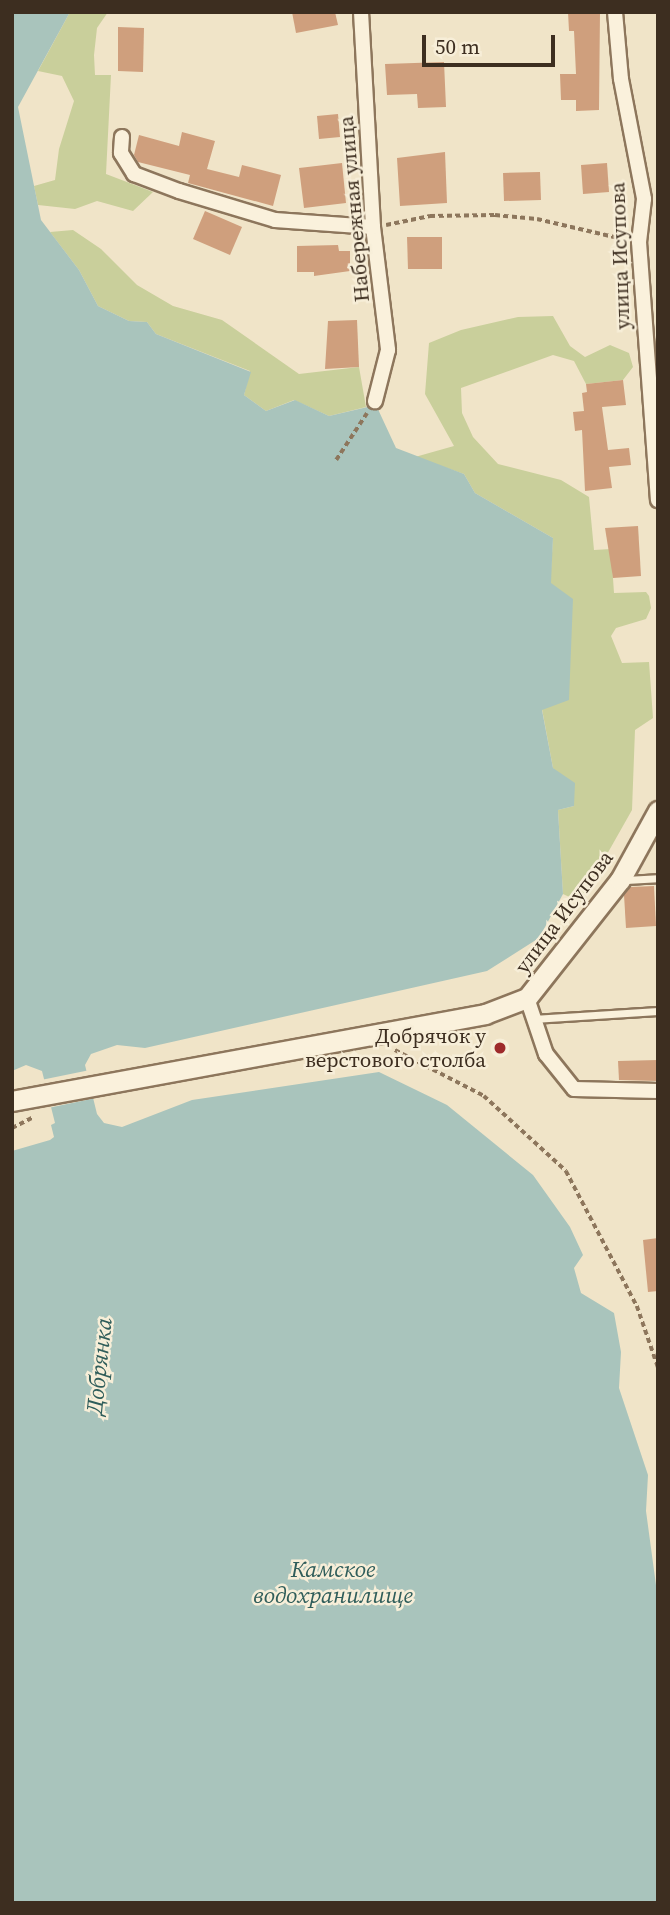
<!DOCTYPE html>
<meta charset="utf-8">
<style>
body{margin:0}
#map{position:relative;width:670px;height:1915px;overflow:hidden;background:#f0e4c8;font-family:"Source Serif 4",serif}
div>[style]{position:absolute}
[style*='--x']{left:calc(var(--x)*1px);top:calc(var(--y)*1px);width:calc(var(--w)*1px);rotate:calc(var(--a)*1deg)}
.green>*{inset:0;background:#c9cf9b}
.water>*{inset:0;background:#a9c4bc}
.pier>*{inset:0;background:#f0e4c8}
.building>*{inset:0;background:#cf9f7d}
.path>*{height:3.5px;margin-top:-1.75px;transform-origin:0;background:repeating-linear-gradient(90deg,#8d765c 0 5px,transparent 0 8.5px)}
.roads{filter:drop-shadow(2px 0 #8d765c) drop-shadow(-2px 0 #8d765c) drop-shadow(0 2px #8d765c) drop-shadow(0 -2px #8d765c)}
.lane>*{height:7px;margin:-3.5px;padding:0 3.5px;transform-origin:3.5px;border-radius:3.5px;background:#faf1dc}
.street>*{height:14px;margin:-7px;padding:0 7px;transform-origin:7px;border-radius:7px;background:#faf1dc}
.secondary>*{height:19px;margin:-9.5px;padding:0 9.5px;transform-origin:9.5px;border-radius:9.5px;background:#faf1dc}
.dots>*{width:19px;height:19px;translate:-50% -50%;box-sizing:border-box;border:4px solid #f7eed8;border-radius:50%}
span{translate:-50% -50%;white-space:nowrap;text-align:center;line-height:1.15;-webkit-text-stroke:5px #f7eed8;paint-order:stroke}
.street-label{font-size:21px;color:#3d2e20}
.poi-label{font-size:21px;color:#3d2e20}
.right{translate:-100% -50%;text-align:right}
.water-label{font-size:23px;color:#2f5d5a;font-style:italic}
.frame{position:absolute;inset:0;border:14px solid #3d2e20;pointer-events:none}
.scale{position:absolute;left:422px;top:35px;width:133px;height:32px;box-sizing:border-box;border:4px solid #3d2e20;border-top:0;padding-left:9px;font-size:21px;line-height:24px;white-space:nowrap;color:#3d2e20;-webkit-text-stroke:5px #f7eed8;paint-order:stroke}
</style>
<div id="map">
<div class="green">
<i style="clip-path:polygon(70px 12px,108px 12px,97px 28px,94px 55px,95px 75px,111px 75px,106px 174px,153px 192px,133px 211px,97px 201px,75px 209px,38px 205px,34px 186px,55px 180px,59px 149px,74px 101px,62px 76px,38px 71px)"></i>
<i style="clip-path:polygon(73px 230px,101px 249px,137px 285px,173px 306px,222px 320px,299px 374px,359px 367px,366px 407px,329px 416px,294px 400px,266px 411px,244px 395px,250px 371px,156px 334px,147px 322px,129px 321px,98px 306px,79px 270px,50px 232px)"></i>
<i style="clip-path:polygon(553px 316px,570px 346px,585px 357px,610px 345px,629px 353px,633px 367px,623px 380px,586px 384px,574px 361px,553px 355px,461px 388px,462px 413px,473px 437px,498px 464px,561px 480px,589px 497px,594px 550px,611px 549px,614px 593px,646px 592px,649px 596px,651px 608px,646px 619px,616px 628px,611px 636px,622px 663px,649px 662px,653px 718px,635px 730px,632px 810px,580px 902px,563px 894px,558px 810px,574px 806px,553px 768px,542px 709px,553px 538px,475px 493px,464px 474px,415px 457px,454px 446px,425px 394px,429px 343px,461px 330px,518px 317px)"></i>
</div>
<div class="water">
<i style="clip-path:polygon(12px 12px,70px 12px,18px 107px,41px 220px,79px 270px,98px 306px,129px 321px,147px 322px,156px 334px,251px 372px,244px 395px,266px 411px,295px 400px,329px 416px,376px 405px,396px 448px,464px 474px,475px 493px,553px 538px,551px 583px,573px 599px,569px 700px,542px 710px,553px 768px,575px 783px,574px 806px,558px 810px,563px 894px,539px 938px,487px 971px,145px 1048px,117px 1045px,91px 1054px,85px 1065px,97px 1114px,104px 1123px,122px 1127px,192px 1100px,379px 1072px,447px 1105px,533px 1175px,570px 1227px,583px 1255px,574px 1268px,581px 1293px,614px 1313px,621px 1352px,619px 1388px,648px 1475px,646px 1511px,658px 1600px,658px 1903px,12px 1903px,12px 1151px,50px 1140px,54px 1137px,51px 1125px,55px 1123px,42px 1071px,26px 1065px,12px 1071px)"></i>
</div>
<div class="pier">
<i style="clip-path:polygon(90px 1070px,96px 1098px,48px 1108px,41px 1080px)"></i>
</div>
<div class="building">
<i style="clip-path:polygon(292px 12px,335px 12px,338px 25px,296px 33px)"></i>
<i style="clip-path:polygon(568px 12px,600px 12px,599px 110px,576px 111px,576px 100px,561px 100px,560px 74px,576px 74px,574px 31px,569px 31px)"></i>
<i style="clip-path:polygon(118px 27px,144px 28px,143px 72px,118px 71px)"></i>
<i style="clip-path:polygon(444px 62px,446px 107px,418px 108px,417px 94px,387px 95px,385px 64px)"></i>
<i style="clip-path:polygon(338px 114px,340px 137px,319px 139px,317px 116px)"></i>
<i style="clip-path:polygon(182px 132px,215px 141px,207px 169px,239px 177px,242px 165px,281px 175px,273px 206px,188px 183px,190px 175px,138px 162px,134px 155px,139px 135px,179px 146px)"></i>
<i style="clip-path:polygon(445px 152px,447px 203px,400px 206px,397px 158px)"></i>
<i style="clip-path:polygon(342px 163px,346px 203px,304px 208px,299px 168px)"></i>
<i style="clip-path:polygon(607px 163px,609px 192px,583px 194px,581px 165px)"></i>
<i style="clip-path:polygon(540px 172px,541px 200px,504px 201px,503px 173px)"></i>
<i style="clip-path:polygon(205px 211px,242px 227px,230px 255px,193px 239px)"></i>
<i style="clip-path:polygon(407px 237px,442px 237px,442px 269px,408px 269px)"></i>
<i style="clip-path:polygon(338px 245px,339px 251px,350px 251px,350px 271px,314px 276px,314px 272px,297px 272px,297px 246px)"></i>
<i style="clip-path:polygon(357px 320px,359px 367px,325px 369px,328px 321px)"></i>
<i style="clip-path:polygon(623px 380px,626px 405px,602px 407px,608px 450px,629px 448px,631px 465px,609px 467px,612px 488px,585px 491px,582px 430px,575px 431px,573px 412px,584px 411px,582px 393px,587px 392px,586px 384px)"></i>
<i style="clip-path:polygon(638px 526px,641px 576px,613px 578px,605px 528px)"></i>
<i style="clip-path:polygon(654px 886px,656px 926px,626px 928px,624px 895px,630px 887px)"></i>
<i style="clip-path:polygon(658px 1060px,658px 1081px,619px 1080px,618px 1061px)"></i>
<i style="clip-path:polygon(658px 1238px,658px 1291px,648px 1292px,643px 1240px)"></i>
</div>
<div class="path">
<i style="--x:386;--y:225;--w:45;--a:-11.6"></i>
<i style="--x:430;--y:216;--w:65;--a:-0.9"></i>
<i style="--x:495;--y:215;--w:42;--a:5.4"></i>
<i style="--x:537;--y:219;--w:88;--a:13.1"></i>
<i style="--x:336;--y:460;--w:56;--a:-56.6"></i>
<i style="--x:395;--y:1050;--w:100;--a:27.3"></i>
<i style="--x:484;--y:1096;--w:111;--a:42.4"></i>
<i style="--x:566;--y:1171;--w:153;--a:62.3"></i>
<i style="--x:637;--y:1306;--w:65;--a:71"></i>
<i style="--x:12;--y:1128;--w:25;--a:-27"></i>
</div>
<div class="roads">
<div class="lane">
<i style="--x:625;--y:880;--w:33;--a:-3"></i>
<i style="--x:533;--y:1019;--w:125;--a:-3.7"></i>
</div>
<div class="street">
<i style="--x:361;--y:12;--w:215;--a:86.8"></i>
<i style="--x:373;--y:227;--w:124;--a:83"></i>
<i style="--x:388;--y:350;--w:53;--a:104.3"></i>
<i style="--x:615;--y:12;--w:67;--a:84.9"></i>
<i style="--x:621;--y:79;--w:122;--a:79.1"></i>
<i style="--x:644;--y:199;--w:43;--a:96.6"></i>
<i style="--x:639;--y:242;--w:259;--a:85.8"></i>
<i style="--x:122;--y:137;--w:16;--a:94"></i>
<i style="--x:121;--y:153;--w:25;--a:58"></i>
<i style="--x:134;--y:174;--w:48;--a:20.7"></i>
<i style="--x:179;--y:191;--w:100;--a:16.8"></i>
<i style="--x:275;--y:220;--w:98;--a:4.1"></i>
<i style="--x:527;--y:998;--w:59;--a:71.3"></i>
<i style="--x:546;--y:1054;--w:45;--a:51.3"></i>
<i style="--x:574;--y:1089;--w:84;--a:1.4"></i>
</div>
<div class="secondary">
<i style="--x:12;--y:1101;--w:481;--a:-10.4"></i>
<i style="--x:485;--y:1014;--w:45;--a:-20.9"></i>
<i style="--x:527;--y:998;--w:150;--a:-51.8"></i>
<i style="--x:620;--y:880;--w:79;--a:-61.2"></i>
</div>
</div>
<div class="dots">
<i style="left:500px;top:1048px;background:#9e2a2b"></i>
</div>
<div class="street-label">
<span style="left:354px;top:209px;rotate:-95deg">Набережная улица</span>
<span style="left:620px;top:256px;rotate:-92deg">улица Исупова</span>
<span style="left:564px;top:912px;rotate:-53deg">улица Исупова</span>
</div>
<div class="poi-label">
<span class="right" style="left:486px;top:1048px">Добрячок у<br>верстового столба</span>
</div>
<div class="water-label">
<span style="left:99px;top:1366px;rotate:-84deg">Добрянка</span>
<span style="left:333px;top:1582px">Камское<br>водохранилище</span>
</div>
<div class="frame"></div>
<div class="scale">50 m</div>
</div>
